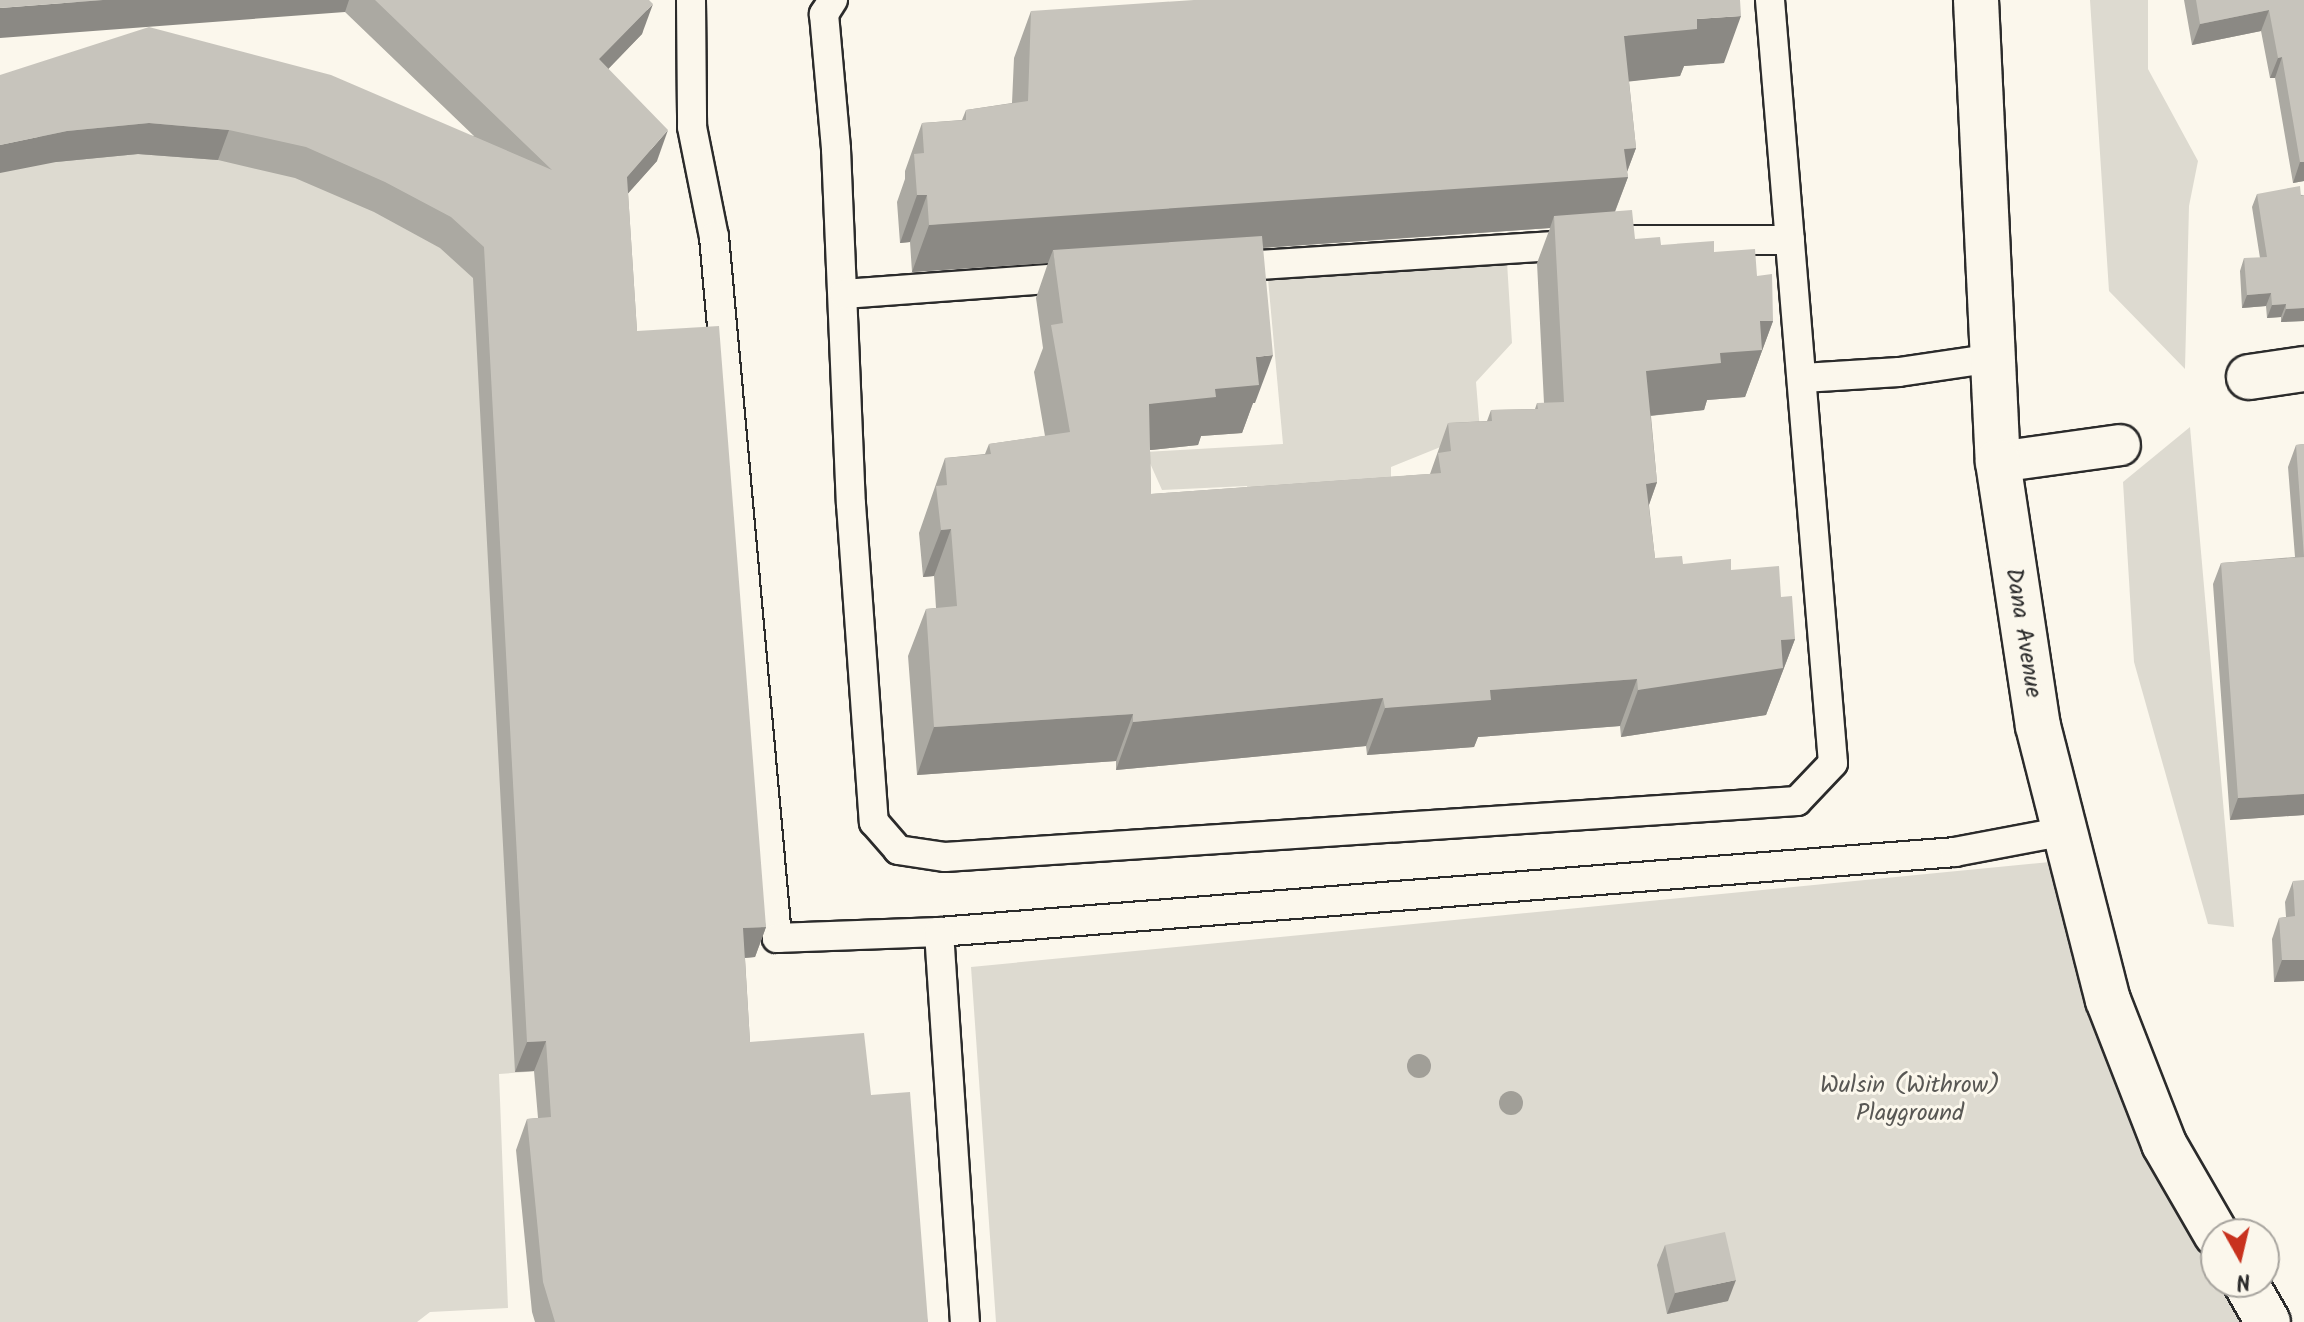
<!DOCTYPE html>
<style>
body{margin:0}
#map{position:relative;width:2304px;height:1322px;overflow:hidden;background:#fbf7ec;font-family:Kalam,sans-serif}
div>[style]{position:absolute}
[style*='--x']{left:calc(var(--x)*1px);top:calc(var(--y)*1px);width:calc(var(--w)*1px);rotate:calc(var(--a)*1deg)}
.green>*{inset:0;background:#dddad0}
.roads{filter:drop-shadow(2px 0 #2b2b2b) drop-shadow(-2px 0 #2b2b2b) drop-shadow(0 2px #2b2b2b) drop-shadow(0 -2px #2b2b2b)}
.service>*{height:28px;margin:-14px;padding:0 14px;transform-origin:14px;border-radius:14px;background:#fbf7ec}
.pedestrian>*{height:40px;margin:-20px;padding:0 20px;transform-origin:20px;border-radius:20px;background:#fbf7ec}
.minor>*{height:44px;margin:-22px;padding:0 22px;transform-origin:22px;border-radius:22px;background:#fbf7ec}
.tertiary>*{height:44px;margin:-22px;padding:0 22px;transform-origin:22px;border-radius:22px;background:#fbf7ec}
.trees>*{width:24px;height:24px;margin:-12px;border-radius:50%;background:#a19f98}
.wall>*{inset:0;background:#aba9a2}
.shaded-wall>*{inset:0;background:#8b8984}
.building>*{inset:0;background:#c7c4bc}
span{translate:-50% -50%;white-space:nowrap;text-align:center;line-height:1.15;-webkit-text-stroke:6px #fbf7ec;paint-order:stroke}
.street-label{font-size:24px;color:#2b2b2b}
.park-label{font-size:24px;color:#585754}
.north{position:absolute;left:2200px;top:1218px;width:80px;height:80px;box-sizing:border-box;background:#fbf7ec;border:2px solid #a8a59f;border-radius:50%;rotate:172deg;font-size:22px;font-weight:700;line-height:32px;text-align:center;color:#2b2b2b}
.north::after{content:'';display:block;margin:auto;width:28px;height:36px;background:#c8321e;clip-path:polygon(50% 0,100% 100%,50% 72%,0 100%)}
</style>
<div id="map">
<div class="green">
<i style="clip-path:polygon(2090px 0,2148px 0,2148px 69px,2198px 161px,2189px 206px,2185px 369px,2109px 291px)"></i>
<i style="clip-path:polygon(0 102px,481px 188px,599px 1067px,499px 1074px,508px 1308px,430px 1312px,417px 1322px,0 1322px)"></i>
<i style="clip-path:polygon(1507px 262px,1512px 343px,1476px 382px,1480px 431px,1391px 467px,1391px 510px,1252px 523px,1247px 486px,1162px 490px,1145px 452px,1283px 444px,1268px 279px)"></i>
<i style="clip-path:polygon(2190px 427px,2234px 927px,2208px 924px,2134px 662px,2123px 482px)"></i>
<i style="clip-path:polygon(2071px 860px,2216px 1234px,2216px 1282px,2245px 1282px,2268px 1322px,996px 1322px,971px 967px)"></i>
</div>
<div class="roads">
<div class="service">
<i style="--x:691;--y:0;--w:127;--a:89.5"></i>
<i style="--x:692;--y:127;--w:112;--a:78.7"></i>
<i style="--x:714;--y:237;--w:704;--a:84.86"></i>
<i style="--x:777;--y:938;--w:162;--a:-2.1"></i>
<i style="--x:939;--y:932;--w:1019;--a:-4.5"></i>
<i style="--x:1955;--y:852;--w:108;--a:-10.7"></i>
<i style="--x:833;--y:0;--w:17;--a:123"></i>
<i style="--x:824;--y:14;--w:136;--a:84.9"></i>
<i style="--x:836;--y:149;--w:355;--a:87.6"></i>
<i style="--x:851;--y:504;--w:319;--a:85.9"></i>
<i style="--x:874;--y:822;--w:37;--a:49"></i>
<i style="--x:898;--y:850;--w:48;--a:8.5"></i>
<i style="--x:945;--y:857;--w:854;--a:-3.76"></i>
<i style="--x:1797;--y:801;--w:52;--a:-46.5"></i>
<i style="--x:1833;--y:763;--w:766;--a:-94.72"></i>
<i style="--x:1623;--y:240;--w:167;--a:0"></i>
<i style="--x:1228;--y:267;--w:354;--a:-3.7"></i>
<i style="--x:844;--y:294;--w:235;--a:-4.2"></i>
<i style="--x:1803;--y:378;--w:96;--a:-3.6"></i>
<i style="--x:1899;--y:372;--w:96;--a:-8.4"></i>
<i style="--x:939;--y:932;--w:391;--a:86.2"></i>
</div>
<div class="pedestrian">
<i style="--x:1998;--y:462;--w:123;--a:-7.9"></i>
</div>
<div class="minor">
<i style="--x:2249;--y:377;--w:56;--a:-8.3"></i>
</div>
<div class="tertiary">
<i style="--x:1976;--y:0;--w:463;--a:87.3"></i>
<i style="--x:1998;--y:462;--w:267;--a:81.4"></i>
<i style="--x:2038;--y:726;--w:283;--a:75.7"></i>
<i style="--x:2108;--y:1000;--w:155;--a:68.7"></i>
<i style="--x:2164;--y:1144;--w:104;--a:60"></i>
<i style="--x:2245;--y:1282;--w:46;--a:60.1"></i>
</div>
</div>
<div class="trees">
<i style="left:1419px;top:1066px"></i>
<i style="left:1511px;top:1103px"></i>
</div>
<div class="wall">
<i style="clip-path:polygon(0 0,649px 0,642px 34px,608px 69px,657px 161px,628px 193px,637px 331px,766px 927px,755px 957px,745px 958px,750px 1042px,871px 1095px,928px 1322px,535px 1322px,532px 1312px,516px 1150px,527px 1119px,538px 1118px,534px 1071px,515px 1072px,473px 278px,440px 248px,374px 212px,295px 178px,218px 160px,138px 154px,56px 162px,0 75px,474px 136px,345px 12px)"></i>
<i style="clip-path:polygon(2184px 0,2304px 0,2304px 181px,2293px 183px,2275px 78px,2270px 78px,2261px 31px,2192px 45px)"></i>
<i style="clip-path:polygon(evenodd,1031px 11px,1724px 63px,1684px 66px,1680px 76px,1629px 81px,1636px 148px,1627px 172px,1628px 177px,1615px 212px,1635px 239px,1661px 245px,1714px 252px,1757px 276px,1773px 321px,1745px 397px,1707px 400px,1704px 410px,1651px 416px,1657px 482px,1649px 505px,1655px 558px,1683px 564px,1731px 570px,1781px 597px,1795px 639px,1766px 715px,1621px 737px,1620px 726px,1478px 737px,1474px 747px,1367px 755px,1366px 746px,1116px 770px,1116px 761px,917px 775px,908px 656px,926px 609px,936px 608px,934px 576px,923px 577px,919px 533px,945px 458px,985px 454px,989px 444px,1045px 436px,1034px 372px,1043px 348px,1036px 298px,1048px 263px,912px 272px,910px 242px,900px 243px,897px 202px,905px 179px,905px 171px,922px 123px,962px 120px,966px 110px,1012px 103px,1014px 58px,1031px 11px,1550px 228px,1537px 263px,1544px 403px,1537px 403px,1535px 409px,1491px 410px,1487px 421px,1448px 423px,1430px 474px,1151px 494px,1150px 450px,1198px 445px,1201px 436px,1242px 433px,1253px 403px,1255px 403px,1263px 248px,1550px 228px)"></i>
<i style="clip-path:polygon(2257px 194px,2304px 195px,2304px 321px,2281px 322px,2281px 317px,2267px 318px,2266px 306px,2242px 308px,2240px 271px,2244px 258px,2260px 258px,2252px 207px)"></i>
<i style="clip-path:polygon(2304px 444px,2304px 815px,2230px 820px,2213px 584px,2221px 563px,2295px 557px,2288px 467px,2296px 445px)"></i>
<i style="clip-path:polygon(2293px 881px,2304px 981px,2274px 982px,2272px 939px,2279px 918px,2286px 917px,2285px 902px)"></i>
<i style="clip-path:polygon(1665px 1245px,1728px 1301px,1667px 1314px,1657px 1265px)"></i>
</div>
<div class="shaded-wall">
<i style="clip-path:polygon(103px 0,349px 0,345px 12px,0 38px,0 8px)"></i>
<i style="clip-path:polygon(653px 4px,642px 34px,588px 90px,599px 59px)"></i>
<i style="clip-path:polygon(2269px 10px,2261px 31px,2192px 45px,2200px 24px)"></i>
<i style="clip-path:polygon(1741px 16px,1724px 63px,1684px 66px,1680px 76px,1607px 84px,1624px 36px,1697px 19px)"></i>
<i style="clip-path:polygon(2282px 57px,2275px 78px,2270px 78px,2278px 58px)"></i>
<i style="clip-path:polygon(149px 123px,229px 130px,218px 160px,138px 154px,56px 162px,0 173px,0 145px,67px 131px)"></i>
<i style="clip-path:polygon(668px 130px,657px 161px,616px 207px,627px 177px)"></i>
<i style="clip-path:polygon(1636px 148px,1625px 177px,1628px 177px,1610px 224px,1554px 216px,1550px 228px,1055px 262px,1053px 250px,1048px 263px,912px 272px,929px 225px)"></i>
<i style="clip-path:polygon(2300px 162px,2304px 162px,2304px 181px,2293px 183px)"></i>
<i style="clip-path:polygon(917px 195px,927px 195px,910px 242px,900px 243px)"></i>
<i style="clip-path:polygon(2271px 293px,2266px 306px,2242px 308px,2247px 295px)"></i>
<i style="clip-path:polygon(2286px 304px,2281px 317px,2267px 318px,2272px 305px)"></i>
<i style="clip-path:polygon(2304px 308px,2304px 321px,2281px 322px,2286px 309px)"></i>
<i style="clip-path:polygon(1760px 321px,1773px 321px,1745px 397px,1707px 400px,1704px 410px,1629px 418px,1646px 371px,1720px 353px)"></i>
<i style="clip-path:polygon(1273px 355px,1255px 403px,1253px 403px,1242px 433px,1201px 436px,1198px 445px,1132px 452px,1149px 404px,1215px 389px,1256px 357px)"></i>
<i style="clip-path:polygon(1657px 482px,1640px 530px,1646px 484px)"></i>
<i style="clip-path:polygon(951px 529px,934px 576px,923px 577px,941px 530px)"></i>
<i style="clip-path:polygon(1795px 639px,1766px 715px,1621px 737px,1638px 690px,1781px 640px)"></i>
<i style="clip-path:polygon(1637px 679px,1620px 726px,1478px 737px,1474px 747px,1367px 755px,1385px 708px,1490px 690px)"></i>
<i style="clip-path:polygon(1383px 698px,1366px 746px,1116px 770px,1133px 722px)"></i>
<i style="clip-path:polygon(1133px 714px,1116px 761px,917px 775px,934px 727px)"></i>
<i style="clip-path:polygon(2304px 794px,2304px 815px,2230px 820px,2238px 798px)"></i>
<i style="clip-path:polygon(766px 927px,755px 957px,732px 959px,743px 928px)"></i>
<i style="clip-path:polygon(2282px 960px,2304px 960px,2304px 981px,2274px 982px)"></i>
<i style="clip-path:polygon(546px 1041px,534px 1071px,515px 1072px,527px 1042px)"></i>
<i style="clip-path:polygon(1736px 1280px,1728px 1301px,1667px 1314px,1675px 1293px)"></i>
</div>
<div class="building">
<i style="clip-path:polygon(0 0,103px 0,0 8px)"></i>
<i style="clip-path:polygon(375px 0,649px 0,653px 4px,599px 59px,668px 130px,627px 177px,637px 331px,719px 326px,766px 927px,743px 928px,750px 1042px,864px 1033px,871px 1095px,910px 1092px,928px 1322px,555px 1322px,543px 1282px,527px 1119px,551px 1117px,546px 1041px,527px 1042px,484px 247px,451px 217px,385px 182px,306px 147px,229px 130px,149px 123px,67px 131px,0 145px,0 75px,149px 27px,331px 75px,552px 170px)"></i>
<i style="clip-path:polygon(1194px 0,1740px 0,1741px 16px,1697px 19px,1697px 29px,1624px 36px,1636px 148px,1624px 149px,1628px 177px,929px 225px,927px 195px,917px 195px,914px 154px,924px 153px,922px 123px,966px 120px,966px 110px,1028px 101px,1031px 11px)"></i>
<i style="clip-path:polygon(2196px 0,2304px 0,2304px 162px,2300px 162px,2282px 57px,2278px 58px,2269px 10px,2200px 24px)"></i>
<i style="clip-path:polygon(2300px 186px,2301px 196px,2304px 195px,2304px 308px,2286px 309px,2286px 304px,2272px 305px,2271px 293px,2247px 295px,2244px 258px,2267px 257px,2257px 194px)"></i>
<i style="clip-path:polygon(1632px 210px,1635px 239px,1660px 237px,1661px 245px,1714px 241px,1714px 252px,1755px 249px,1757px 276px,1772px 274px,1773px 321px,1760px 321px,1762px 350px,1720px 353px,1721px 363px,1646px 371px,1657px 482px,1646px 484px,1655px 558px,1682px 556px,1683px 564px,1731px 559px,1731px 570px,1779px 566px,1781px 597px,1792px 596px,1795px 639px,1781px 640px,1783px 668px,1638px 690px,1637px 679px,1490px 690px,1491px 700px,1385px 708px,1383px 698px,1133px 722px,1133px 714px,934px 727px,926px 609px,957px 606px,951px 529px,941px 530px,936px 486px,947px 485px,945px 458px,991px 454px,989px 444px,1070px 432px,1051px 325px,1063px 323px,1053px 250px,1262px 236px,1273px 355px,1256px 357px,1259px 385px,1215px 389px,1216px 397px,1149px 404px,1151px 494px,1441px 473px,1438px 453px,1451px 451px,1448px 423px,1492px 421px,1491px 410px,1538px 409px,1537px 403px,1564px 402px,1554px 216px)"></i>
<i style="clip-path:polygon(2304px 444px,2304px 794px,2238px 798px,2221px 563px,2304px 557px,2296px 445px)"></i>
<i style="clip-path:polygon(2304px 880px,2304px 960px,2282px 960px,2279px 918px,2295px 916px,2293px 881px)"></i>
<i style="clip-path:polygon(1725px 1232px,1736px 1280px,1675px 1293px,1665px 1245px)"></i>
</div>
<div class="street-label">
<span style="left:2023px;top:633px;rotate:81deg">Dana Avenue</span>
</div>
<div class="park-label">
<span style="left:1910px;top:1100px">Wulsin (Withrow)<br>Playground</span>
</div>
<div class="north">N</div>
</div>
